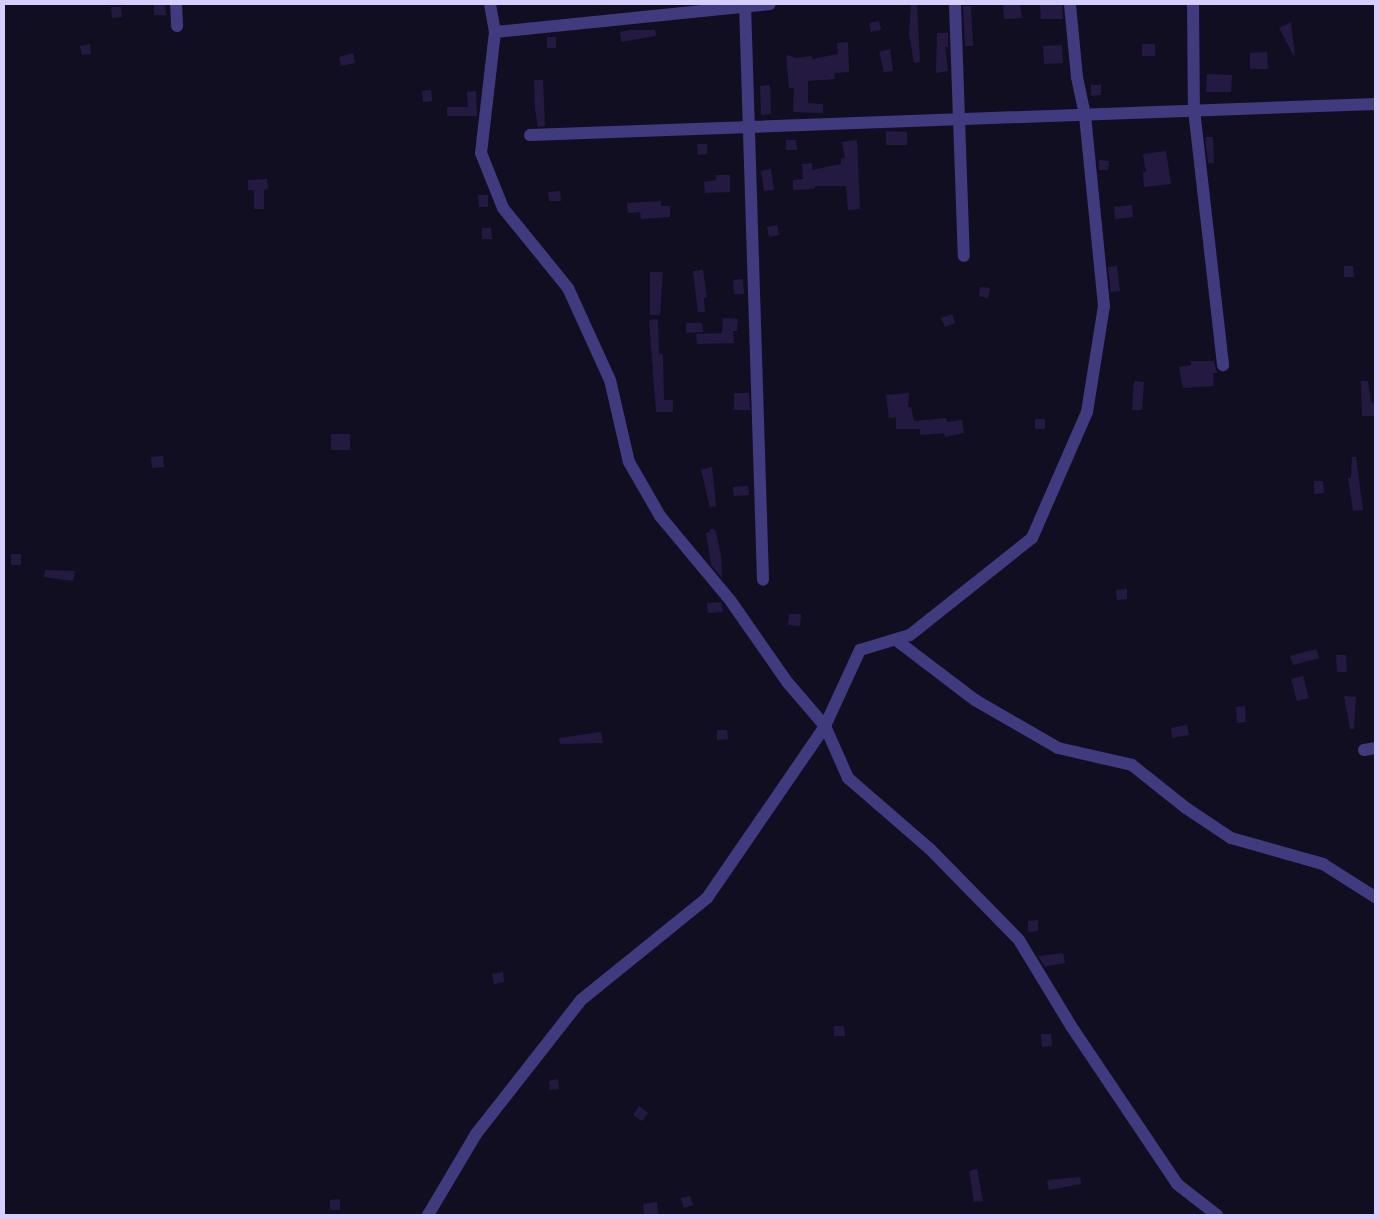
<!DOCTYPE html>
<style>
body{margin:0}
#map{position:relative;width:1379px;height:1219px;overflow:hidden;background:#120e21;font-family:Cabin,sans-serif}
div>[style]{position:absolute}
[style*='--x']{left:calc(var(--x)*1px);top:calc(var(--y)*1px);width:calc(var(--w)*1px);rotate:calc(var(--a)*1deg)}
.building>*{inset:0;background:#241a41}
.minor>*{height:12px;margin:-6px;padding:0 6px;transform-origin:6px;border-radius:6px;background:#403a7f}
span{translate:-50% -50%;white-space:nowrap;text-align:center;line-height:1.15;-webkit-text-stroke:4px #120e21;paint-order:stroke}
.frame{position:absolute;inset:0;border:5px solid #d6cffe;pointer-events:none}
</style>
<div id="map">
<div class="building">
<i style="clip-path:polygon(154px 4px,165px 4px,166px 15px,154px 15px)"></i>
<i style="clip-path:polygon(911px 4px,917px 4px,920px 62px,914px 63px,909px 34px)"></i>
<i style="clip-path:polygon(1003px 4px,1020px 4px,1022px 18px,1004px 19px)"></i>
<i style="clip-path:polygon(1040px 4px,1062px 4px,1063px 19px,1041px 19px)"></i>
<i style="clip-path:polygon(963px 6px,971px 6px,973px 46px,965px 46px)"></i>
<i style="clip-path:polygon(111px 7px,121px 7px,122px 17px,112px 18px)"></i>
<i style="clip-path:polygon(879px 21px,881px 30px,871px 32px,869px 23px)"></i>
<i style="clip-path:polygon(1291px 22px,1295px 58px,1279px 28px)"></i>
<i style="clip-path:polygon(631px 30px,655px 30px,656px 36px,621px 42px,620px 32px)"></i>
<i style="clip-path:polygon(937px 33px,948px 33px,948px 47px,945px 47px,948px 71px,936px 73px)"></i>
<i style="clip-path:polygon(547px 37px,556px 37px,556px 48px,547px 48px)"></i>
<i style="clip-path:polygon(848px 42px,849px 72px,834px 73px,835px 79px,808px 81px,808px 103px,823px 104px,823px 113px,793px 112px,794px 88px,789px 88px,786px 55px,797px 58px,812px 56px,812px 59px,838px 54px,837px 43px)"></i>
<i style="clip-path:polygon(90px 44px,91px 54px,82px 55px,80px 46px)"></i>
<i style="clip-path:polygon(1142px 44px,1155px 44px,1155px 56px,1142px 56px)"></i>
<i style="clip-path:polygon(1062px 45px,1063px 63px,1044px 64px,1043px 46px)"></i>
<i style="clip-path:polygon(890px 49px,893px 71px,884px 72px,879px 52px)"></i>
<i style="clip-path:polygon(1267px 52px,1268px 69px,1250px 69px,1250px 53px)"></i>
<i style="clip-path:polygon(353px 53px,355px 63px,341px 66px,339px 57px)"></i>
<i style="clip-path:polygon(1207px 74px,1232px 75px,1231px 92px,1206px 92px)"></i>
<i style="clip-path:polygon(534px 80px,543px 80px,545px 126px,538px 127px,535px 109px)"></i>
<i style="clip-path:polygon(770px 85px,771px 114px,761px 115px,760px 86px)"></i>
<i style="clip-path:polygon(1091px 85px,1101px 85px,1101px 95px,1091px 96px)"></i>
<i style="clip-path:polygon(431px 90px,432px 101px,423px 102px,422px 91px)"></i>
<i style="clip-path:polygon(476px 91px,477px 116px,447px 116px,447px 107px,468px 107px,467px 92px)"></i>
<i style="clip-path:polygon(886px 131px,907px 132px,907px 145px,886px 145px)"></i>
<i style="clip-path:polygon(1205px 137px,1213px 137px,1214px 163px,1208px 163px)"></i>
<i style="clip-path:polygon(786px 140px,796px 140px,797px 150px,786px 150px)"></i>
<i style="clip-path:polygon(857px 140px,860px 209px,848px 210px,846px 186px,816px 186px,814px 189px,793px 190px,793px 180px,803px 179px,802px 164px,812px 163px,812px 170px,841px 164px,841px 158px,845px 158px,842px 142px)"></i>
<i style="clip-path:polygon(697px 144px,707px 144px,707px 154px,698px 155px)"></i>
<i style="clip-path:polygon(1166px 151px,1171px 184px,1144px 187px,1143px 172px,1146px 172px,1143px 154px)"></i>
<i style="clip-path:polygon(1099px 160px,1109px 161px,1108px 170px,1099px 170px)"></i>
<i style="clip-path:polygon(771px 169px,774px 190px,764px 191px,761px 171px)"></i>
<i style="clip-path:polygon(716px 175px,730px 175px,730px 192px,705px 193px,704px 182px,716px 180px)"></i>
<i style="clip-path:polygon(267px 179px,268px 189px,264px 190px,264px 209px,254px 209px,254px 190px,248px 190px,248px 180px)"></i>
<i style="clip-path:polygon(560px 191px,561px 201px,549px 201px,548px 192px)"></i>
<i style="clip-path:polygon(478px 195px,488px 195px,488px 207px,479px 207px)"></i>
<i style="clip-path:polygon(661px 201px,661px 206px,670px 206px,670px 217px,641px 219px,640px 212px,628px 213px,627px 203px)"></i>
<i style="clip-path:polygon(1132px 205px,1133px 217px,1115px 219px,1114px 207px)"></i>
<i style="clip-path:polygon(777px 225px,779px 235px,769px 237px,767px 227px)"></i>
<i style="clip-path:polygon(482px 228px,491px 228px,492px 239px,482px 239px)"></i>
<i style="clip-path:polygon(1117px 266px,1120px 291px,1111px 292px,1108px 267px)"></i>
<i style="clip-path:polygon(1344px 266px,1353px 266px,1354px 277px,1344px 277px)"></i>
<i style="clip-path:polygon(703px 270px,707px 297px,704px 298px,705px 312px,698px 312px,693px 271px)"></i>
<i style="clip-path:polygon(650px 272px,663px 272px,660px 315px,650px 315px)"></i>
<i style="clip-path:polygon(743px 279px,744px 294px,734px 294px,733px 280px)"></i>
<i style="clip-path:polygon(980px 287px,990px 288px,988px 298px,979px 296px)"></i>
<i style="clip-path:polygon(952px 314px,955px 323px,945px 327px,941px 318px)"></i>
<i style="clip-path:polygon(723px 318px,738px 319px,737px 331px,733px 331px,734px 343px,697px 344px,696px 334px,722px 333px)"></i>
<i style="clip-path:polygon(658px 319px,659px 354px,663px 354px,664px 400px,673px 400px,673px 412px,656px 412px,649px 320px)"></i>
<i style="clip-path:polygon(686px 323px,702px 323px,703px 332px,686px 333px)"></i>
<i style="clip-path:polygon(1191px 361px,1214px 361px,1217px 373px,1213px 373px,1214px 386px,1183px 388px,1179px 367px,1191px 365px)"></i>
<i style="clip-path:polygon(1134px 381px,1144px 382px,1142px 410px,1132px 410px)"></i>
<i style="clip-path:polygon(1361px 381px,1368px 381px,1371px 403px,1375px 402px,1375px 416px,1362px 416px)"></i>
<i style="clip-path:polygon(734px 393px,749px 393px,750px 410px,734px 410px)"></i>
<i style="clip-path:polygon(909px 393px,908px 407px,911px 407px,914px 421px,946px 418px,947px 422px,962px 420px,964px 433px,945px 437px,944px 433px,920px 435px,920px 429px,896px 429px,896px 417px,889px 418px,886px 395px)"></i>
<i style="clip-path:polygon(1035px 419px,1045px 419px,1045px 429px,1035px 429px)"></i>
<i style="clip-path:polygon(331px 434px,350px 434px,350px 450px,331px 450px)"></i>
<i style="clip-path:polygon(163px 456px,164px 467px,152px 468px,151px 457px)"></i>
<i style="clip-path:polygon(1352px 457px,1356px 457px,1363px 510px,1353px 511px,1348px 478px,1351px 478px)"></i>
<i style="clip-path:polygon(712px 467px,716px 506px,710px 507px,701px 470px)"></i>
<i style="clip-path:polygon(1314px 481px,1323px 481px,1324px 493px,1314px 494px)"></i>
<i style="clip-path:polygon(748px 486px,749px 495px,734px 496px,733px 487px)"></i>
<i style="clip-path:polygon(710px 529px,714px 529px,716px 532px,721px 556px,722px 578px,711px 565px,706px 533px,710px 532px)"></i>
<i style="clip-path:polygon(11px 554px,21px 554px,21px 565px,11px 565px)"></i>
<i style="clip-path:polygon(45px 570px,75px 571px,73px 581px,44px 577px)"></i>
<i style="clip-path:polygon(1127px 589px,1127px 599px,1117px 600px,1116px 590px)"></i>
<i style="clip-path:polygon(721px 602px,723px 612px,708px 613px,707px 603px)"></i>
<i style="clip-path:polygon(789px 614px,801px 614px,800px 626px,788px 625px)"></i>
<i style="clip-path:polygon(1316px 649px,1319px 658px,1293px 665px,1290px 656px)"></i>
<i style="clip-path:polygon(1336px 655px,1346px 655px,1347px 672px,1337px 672px)"></i>
<i style="clip-path:polygon(1303px 676px,1309px 698px,1297px 701px,1291px 679px)"></i>
<i style="clip-path:polygon(1344px 696px,1356px 697px,1354px 729px,1350px 729px)"></i>
<i style="clip-path:polygon(1245px 706px,1246px 722px,1237px 723px,1236px 707px)"></i>
<i style="clip-path:polygon(1187px 725px,1189px 735px,1172px 738px,1171px 728px)"></i>
<i style="clip-path:polygon(717px 730px,727px 730px,728px 739px,717px 740px)"></i>
<i style="clip-path:polygon(601px 732px,603px 743px,560px 744px,559px 738px)"></i>
<i style="clip-path:polygon(1038px 920px,1038px 931px,1028px 932px,1028px 921px)"></i>
<i style="clip-path:polygon(1063px 953px,1065px 963px,1047px 966px,1046px 968px,1038px 956px)"></i>
<i style="clip-path:polygon(503px 972px,504px 982px,494px 984px,492px 974px)"></i>
<i style="clip-path:polygon(834px 1026px,844px 1026px,845px 1036px,834px 1036px)"></i>
<i style="clip-path:polygon(1041px 1034px,1051px 1034px,1052px 1046px,1042px 1047px)"></i>
<i style="clip-path:polygon(558px 1079px,559px 1089px,550px 1090px,549px 1081px)"></i>
<i style="clip-path:polygon(639px 1106px,648px 1113px,642px 1121px,633px 1115px)"></i>
<i style="clip-path:polygon(977px 1169px,983px 1201px,974px 1202px,969px 1171px)"></i>
<i style="clip-path:polygon(1080px 1177px,1081px 1184px,1049px 1190px,1047px 1180px)"></i>
<i style="clip-path:polygon(690px 1196px,693px 1205px,684px 1208px,681px 1198px)"></i>
<i style="clip-path:polygon(340px 1199px,340px 1210px,330px 1210px,330px 1200px)"></i>
<i style="clip-path:polygon(657px 1202px,658px 1215px,644px 1215px,643px 1204px)"></i>
</div>
<div class="minor">
<i style="--x:176;--y:4;--w:22;--a:87"></i>
<i style="--x:490;--y:4;--w:28;--a:80"></i>
<i style="--x:495;--y:32;--w:122;--a:96.6"></i>
<i style="--x:481;--y:153;--w:59;--a:68.2"></i>
<i style="--x:503;--y:208;--w:103;--a:50.9"></i>
<i style="--x:568;--y:288;--w:101;--a:65.5"></i>
<i style="--x:610;--y:380;--w:84;--a:77"></i>
<i style="--x:629;--y:462;--w:62;--a:60.1"></i>
<i style="--x:660;--y:516;--w:109;--a:50.2"></i>
<i style="--x:730;--y:600;--w:101;--a:55.1"></i>
<i style="--x:788;--y:683;--w:57;--a:49.3"></i>
<i style="--x:825;--y:726;--w:57;--a:66.1"></i>
<i style="--x:848;--y:778;--w:108;--a:40.9"></i>
<i style="--x:930;--y:849;--w:127;--a:45.6"></i>
<i style="--x:1019;--y:940;--w:100;--a:58.8"></i>
<i style="--x:1071;--y:1026;--w:190;--a:56.1"></i>
<i style="--x:1177;--y:1184;--w:51;--a:37.8"></i>
<i style="--x:745;--y:4;--w:576;--a:88.21"></i>
<i style="--x:955;--y:4;--w:252;--a:88"></i>
<i style="--x:1193;--y:4;--w:106;--a:89.5"></i>
<i style="--x:1194;--y:110;--w:257;--a:83.5"></i>
<i style="--x:495;--y:32;--w:276;--a:-5.8"></i>
<i style="--x:530;--y:135;--w:846;--a:-2.1"></i>
<i style="--x:896;--y:640;--w:99;--a:37.2"></i>
<i style="--x:975;--y:700;--w:96;--a:30"></i>
<i style="--x:1058;--y:748;--w:76;--a:12.9"></i>
<i style="--x:1132;--y:765;--w:69;--a:38.5"></i>
<i style="--x:1186;--y:808;--w:54;--a:33.7"></i>
<i style="--x:1231;--y:838;--w:96;--a:15.8"></i>
<i style="--x:1323;--y:864;--w:62;--a:32.4"></i>
<i style="--x:1364;--y:750;--w:11;--a:-10"></i>
<i style="--x:428;--y:1215;--w:94;--a:-59.3"></i>
<i style="--x:476;--y:1134;--w:170;--a:-51.9"></i>
<i style="--x:581;--y:1000;--w:162;--a:-39"></i>
<i style="--x:707;--y:898;--w:209;--a:-55.5"></i>
<i style="--x:825;--y:726;--w:84;--a:-65.3"></i>
<i style="--x:860;--y:650;--w:52;--a:-16.7"></i>
<i style="--x:910;--y:635;--w:156;--a:-38.5"></i>
<i style="--x:1032;--y:538;--w:137;--a:-66.4"></i>
<i style="--x:1087;--y:412;--w:107;--a:-80.9"></i>
<i style="--x:1104;--y:306;--w:192;--a:-95.7"></i>
<i style="--x:1085;--y:115;--w:39;--a:-102"></i>
<i style="--x:1077;--y:77;--w:73;--a:-95.5"></i>
</div>
<div class="frame"></div>
</div>
